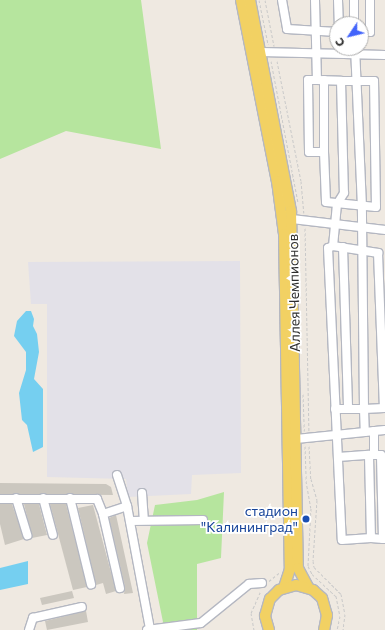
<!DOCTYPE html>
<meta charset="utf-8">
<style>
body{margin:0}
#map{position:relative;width:385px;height:630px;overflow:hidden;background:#efe9e1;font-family:Commissioner,sans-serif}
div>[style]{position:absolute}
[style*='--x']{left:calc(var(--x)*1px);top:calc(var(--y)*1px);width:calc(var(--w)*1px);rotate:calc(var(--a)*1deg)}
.industrial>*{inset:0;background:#e3e1e8}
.green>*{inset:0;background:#b6e59e}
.water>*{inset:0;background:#75cff0}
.building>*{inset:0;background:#cbc7bf}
.path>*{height:1px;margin-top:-0.5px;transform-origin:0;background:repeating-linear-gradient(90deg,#c9c9c9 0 3px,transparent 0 5px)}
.roads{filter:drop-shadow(1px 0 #b4b7c1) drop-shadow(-1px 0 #b4b7c1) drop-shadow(0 1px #b4b7c1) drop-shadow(0 -1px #b4b7c1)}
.minor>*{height:8px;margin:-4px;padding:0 4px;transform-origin:4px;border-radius:4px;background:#fff}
.major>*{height:10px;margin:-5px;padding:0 5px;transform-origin:5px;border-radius:5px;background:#f2d163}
.dots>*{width:11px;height:11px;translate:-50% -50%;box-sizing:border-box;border:2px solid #fff;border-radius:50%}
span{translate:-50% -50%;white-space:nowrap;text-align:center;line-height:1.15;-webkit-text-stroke:3.5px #fff;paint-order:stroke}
.street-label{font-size:14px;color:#2e2e2e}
.transit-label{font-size:14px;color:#164399}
.right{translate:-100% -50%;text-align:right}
.north{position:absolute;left:329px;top:16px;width:40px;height:40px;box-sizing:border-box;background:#fff;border:1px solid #ababab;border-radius:50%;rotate:235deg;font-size:11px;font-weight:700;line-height:16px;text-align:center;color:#2e2e2e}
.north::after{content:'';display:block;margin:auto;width:14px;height:18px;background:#4264fb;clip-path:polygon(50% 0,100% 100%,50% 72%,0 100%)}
</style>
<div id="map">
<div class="industrial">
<i style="clip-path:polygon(240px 261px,241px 473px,192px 475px,191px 494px,128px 497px,126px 479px,47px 477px,47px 304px,31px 304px,28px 262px)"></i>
</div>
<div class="green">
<i style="clip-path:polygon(0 0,141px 0,161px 149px,66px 131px,0 159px)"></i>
<i style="clip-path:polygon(224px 492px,221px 558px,197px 564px,197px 630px,161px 630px,163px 622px,147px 543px,155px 505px,197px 500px)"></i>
</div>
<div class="water">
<i style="clip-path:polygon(26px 311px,31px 311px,34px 319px,33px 326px,37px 334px,39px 352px,34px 379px,43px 389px,43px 447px,33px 452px,27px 425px,22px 420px,19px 393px,26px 370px,26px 352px,14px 336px,17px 321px)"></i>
<i style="clip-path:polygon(28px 561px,28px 584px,0 590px,0 568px)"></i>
</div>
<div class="building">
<i style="clip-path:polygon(0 483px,106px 484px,111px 487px,113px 495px,0 494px)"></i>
<i style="clip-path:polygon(0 504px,12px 504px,24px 539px,5px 545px,0 524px)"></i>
<i style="clip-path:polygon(24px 504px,39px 504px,47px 535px,32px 538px)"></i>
<i style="clip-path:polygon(50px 504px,66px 504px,87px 587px,73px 590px)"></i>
<i style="clip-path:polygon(93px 505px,116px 591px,106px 594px,103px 583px,96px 585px,78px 508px)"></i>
<i style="clip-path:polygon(116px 515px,133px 593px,124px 594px,125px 587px,109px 518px)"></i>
<i style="clip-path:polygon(72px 591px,74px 598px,42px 605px,40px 598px)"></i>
<i style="clip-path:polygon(86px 611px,88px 622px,47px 630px,45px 621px)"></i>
</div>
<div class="path">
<i style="--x:259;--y:0;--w:45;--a:78.4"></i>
<i style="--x:265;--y:0;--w:47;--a:78.9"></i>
<i style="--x:271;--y:61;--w:145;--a:79.2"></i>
<i style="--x:277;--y:61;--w:122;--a:78.7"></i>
<i style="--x:301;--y:181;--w:32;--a:85"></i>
<i style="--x:305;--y:228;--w:203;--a:88.9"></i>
<i style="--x:303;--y:394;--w:37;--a:88"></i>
<i style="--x:305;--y:446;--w:35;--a:88"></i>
<i style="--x:306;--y:481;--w:27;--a:80"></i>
<i style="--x:311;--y:508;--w:58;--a:93"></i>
<i style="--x:308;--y:566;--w:9;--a:63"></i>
<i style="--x:312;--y:574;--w:33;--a:43"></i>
<i style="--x:336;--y:596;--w:20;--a:79"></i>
<i style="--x:340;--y:616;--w:14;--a:102"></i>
<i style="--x:309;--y:446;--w:33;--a:87"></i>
<i style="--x:311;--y:479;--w:22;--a:74"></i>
<i style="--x:317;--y:500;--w:61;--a:93.8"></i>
<i style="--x:313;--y:561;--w:6;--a:81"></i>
<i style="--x:314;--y:567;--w:38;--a:45"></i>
<i style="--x:341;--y:594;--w:20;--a:79"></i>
<i style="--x:345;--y:614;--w:16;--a:97"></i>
<i style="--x:269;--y:581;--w:13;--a:-39"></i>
<i style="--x:254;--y:630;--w:17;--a:-100"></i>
<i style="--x:251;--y:613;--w:24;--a:-66"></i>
</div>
<div class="roads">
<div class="minor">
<i style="--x:282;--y:0;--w:29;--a:80"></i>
<i style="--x:287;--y:29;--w:50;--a:3.4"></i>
<i style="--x:315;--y:0;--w:80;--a:88.6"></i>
<i style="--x:317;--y:80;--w:24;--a:2"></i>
<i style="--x:341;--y:81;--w:112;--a:88.5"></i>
<i style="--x:344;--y:193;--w:13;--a:122"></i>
<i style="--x:337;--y:204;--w:42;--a:95.4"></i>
<i style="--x:333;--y:246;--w:5;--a:158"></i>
<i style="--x:328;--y:248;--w:292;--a:87.3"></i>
<i style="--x:342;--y:540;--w:29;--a:-4"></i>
<i style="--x:371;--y:538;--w:83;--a:-91.4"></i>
<i style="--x:369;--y:455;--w:5;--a:0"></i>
<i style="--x:374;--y:455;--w:24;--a:-90"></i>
<i style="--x:338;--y:0;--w:24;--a:88"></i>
<i style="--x:354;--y:0;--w:24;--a:90"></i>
<i style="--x:361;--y:32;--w:9;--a:0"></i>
<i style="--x:370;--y:32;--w:32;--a:-90"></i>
<i style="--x:261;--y:52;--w:124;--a:1.4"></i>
<i style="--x:317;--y:80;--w:9;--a:180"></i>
<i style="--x:308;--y:80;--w:72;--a:89.2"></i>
<i style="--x:309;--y:152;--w:15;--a:0"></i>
<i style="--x:324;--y:152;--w:50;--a:87.7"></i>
<i style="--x:326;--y:202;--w:50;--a:5.7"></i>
<i style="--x:376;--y:207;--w:126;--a:-90.9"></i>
<i style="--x:374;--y:81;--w:33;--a:180"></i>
<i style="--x:324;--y:152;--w:72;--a:-90"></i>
<i style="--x:292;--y:219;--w:94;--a:6.7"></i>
<i style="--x:333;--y:246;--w:46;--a:8.8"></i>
<i style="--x:378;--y:253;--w:155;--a:87.8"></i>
<i style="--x:384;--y:408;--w:20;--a:177"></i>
<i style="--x:364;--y:409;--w:23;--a:88"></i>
<i style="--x:343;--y:247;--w:162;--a:88.2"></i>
<i style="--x:335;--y:409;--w:29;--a:0"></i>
<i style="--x:364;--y:409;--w:202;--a:-90.6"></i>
<i style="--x:362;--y:207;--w:159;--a:-92.5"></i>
<i style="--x:296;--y:439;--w:89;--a:-5.8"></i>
<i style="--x:338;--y:457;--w:31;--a:-4"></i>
<i style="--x:117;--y:475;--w:33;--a:72"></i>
<i style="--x:127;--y:506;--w:125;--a:79.4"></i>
<i style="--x:142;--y:493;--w:27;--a:86"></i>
<i style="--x:16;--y:498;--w:39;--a:73"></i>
<i style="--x:43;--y:498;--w:38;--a:75"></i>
<i style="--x:70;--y:498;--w:89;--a:76.3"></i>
<i style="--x:0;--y:499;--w:97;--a:0"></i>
<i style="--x:97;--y:499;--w:16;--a:68"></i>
<i style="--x:103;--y:514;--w:25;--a:-18"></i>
<i style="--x:103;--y:514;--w:76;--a:77.1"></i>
<i style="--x:130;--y:521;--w:73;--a:-0.8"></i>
<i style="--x:371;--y:538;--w:12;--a:5"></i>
<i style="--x:383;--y:539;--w:84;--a:-91.4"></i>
<i style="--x:381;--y:455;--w:7;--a:180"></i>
<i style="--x:29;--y:630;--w:13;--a:-72"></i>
<i style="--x:33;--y:618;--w:50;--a:-12.7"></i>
<i style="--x:147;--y:630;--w:54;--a:-7.4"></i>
<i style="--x:201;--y:623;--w:62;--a:-39.1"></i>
<i style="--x:249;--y:584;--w:13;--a:-4"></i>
</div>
<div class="major">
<i style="--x:241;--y:0;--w:185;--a:78.8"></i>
<i style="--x:277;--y:181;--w:53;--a:82.5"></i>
<i style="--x:284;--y:234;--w:335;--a:89"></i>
<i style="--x:290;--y:569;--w:19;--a:108"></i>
<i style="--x:250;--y:0;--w:215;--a:79"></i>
<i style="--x:291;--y:211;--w:357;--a:88.9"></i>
<i style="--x:298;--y:568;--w:21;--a:62"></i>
<i style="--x:269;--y:630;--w:15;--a:-106"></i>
<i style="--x:265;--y:616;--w:18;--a:-74"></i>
<i style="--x:270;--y:599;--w:13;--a:-45"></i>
<i style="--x:279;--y:590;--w:18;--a:-16"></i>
<i style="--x:296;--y:585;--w:18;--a:16"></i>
<i style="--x:313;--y:590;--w:12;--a:42"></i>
<i style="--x:322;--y:598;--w:18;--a:74"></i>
<i style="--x:327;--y:615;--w:15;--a:101"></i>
</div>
</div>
<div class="dots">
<i style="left:306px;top:519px;background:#1a4fb4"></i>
</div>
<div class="street-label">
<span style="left:294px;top:293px;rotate:-91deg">Аллея Чемпионов</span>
</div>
<div class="transit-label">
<span class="right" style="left:298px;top:519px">стадион<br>"Калининград"</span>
</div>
<div class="north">С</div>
</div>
